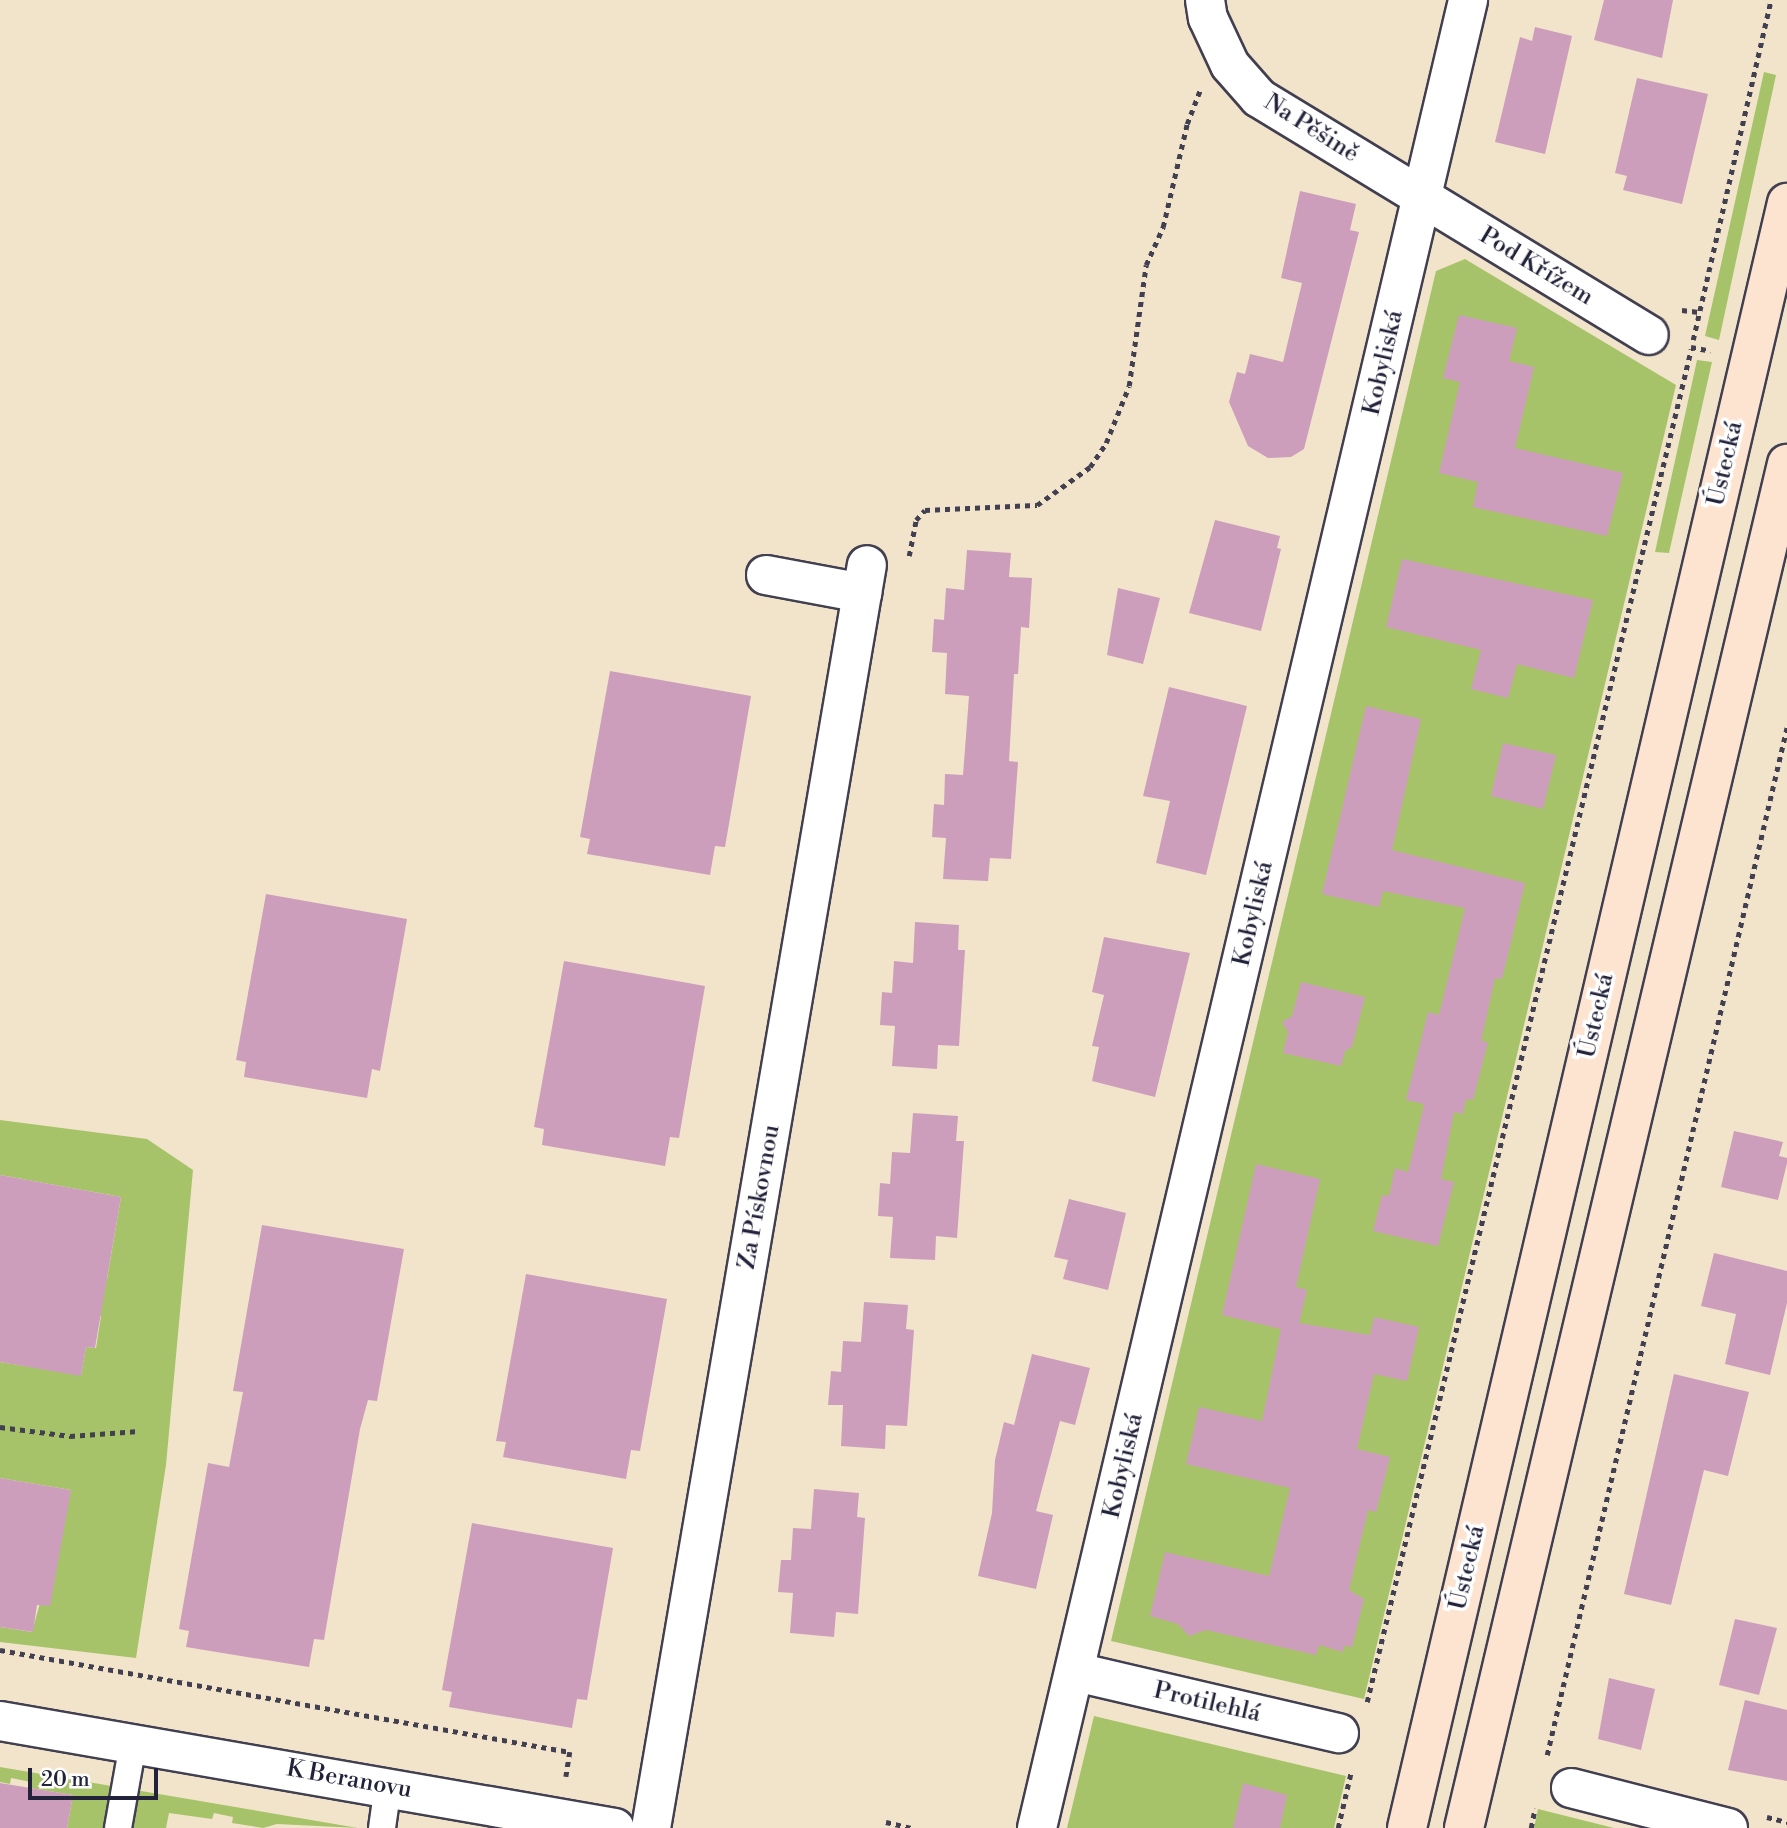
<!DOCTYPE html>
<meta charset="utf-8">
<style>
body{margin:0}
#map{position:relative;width:1787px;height:1828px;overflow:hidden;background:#f1e4ca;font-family:"Libre Bodoni",serif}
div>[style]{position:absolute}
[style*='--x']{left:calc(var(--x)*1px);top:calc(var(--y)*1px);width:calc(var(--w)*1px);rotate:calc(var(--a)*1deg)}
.green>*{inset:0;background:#a7c36a}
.building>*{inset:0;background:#cd9ebc}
.path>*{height:4.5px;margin-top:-2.25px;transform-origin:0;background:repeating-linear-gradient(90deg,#413f50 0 5px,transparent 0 10px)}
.roads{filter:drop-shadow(2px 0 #413f50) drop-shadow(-2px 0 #413f50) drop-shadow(0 2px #413f50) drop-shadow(0 -2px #413f50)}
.lane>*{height:26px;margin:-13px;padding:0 13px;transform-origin:13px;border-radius:13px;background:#fff}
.street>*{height:38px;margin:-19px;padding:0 19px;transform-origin:19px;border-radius:19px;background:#fff}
.secondary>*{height:38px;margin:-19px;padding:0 19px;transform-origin:19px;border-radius:19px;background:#fde4d1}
span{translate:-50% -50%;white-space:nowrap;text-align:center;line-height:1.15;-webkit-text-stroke:7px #fff;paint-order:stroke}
.street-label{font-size:24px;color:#22223b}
.scale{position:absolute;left:28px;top:1768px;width:130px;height:32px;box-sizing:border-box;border:4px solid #22223b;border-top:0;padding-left:9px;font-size:21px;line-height:24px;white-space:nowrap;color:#22223b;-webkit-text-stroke:5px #fff;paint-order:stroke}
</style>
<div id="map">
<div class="green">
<i style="clip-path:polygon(1764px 72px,1776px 75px,1719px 340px,1705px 336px)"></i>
<i style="clip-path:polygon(1465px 259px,1676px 385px,1364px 1699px,1111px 1641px,1436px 271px)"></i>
<i style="clip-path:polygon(1697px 360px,1712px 362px,1669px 553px,1655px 552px)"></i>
<i style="clip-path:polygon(0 1120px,147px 1139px,193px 1170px,166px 1465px,136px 1658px,0 1642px,0 1627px,32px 1632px,71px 1490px,0 1478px,0 1362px,81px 1375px,86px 1347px,96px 1348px,101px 1316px,89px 1313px,107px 1279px,121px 1197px,0 1175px)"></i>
<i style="clip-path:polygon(1094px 1716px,1346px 1776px,1334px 1828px,1067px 1828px)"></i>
<i style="clip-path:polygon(0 1767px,358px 1828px,277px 1824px,263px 1828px,232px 1823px,233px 1817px,214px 1813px,212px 1819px,169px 1813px,166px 1828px,67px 1828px,73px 1795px,30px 1788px,31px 1782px,11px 1778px,10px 1784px,0 1782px)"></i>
<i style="clip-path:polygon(1538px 1809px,1614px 1828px,1534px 1828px)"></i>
</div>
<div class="building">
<i style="clip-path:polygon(1604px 0,1673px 0,1662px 58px,1594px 40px)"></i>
<i style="clip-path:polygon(1535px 27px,1572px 36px,1545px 154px,1495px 142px,1520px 37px,1532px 41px)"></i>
<i style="clip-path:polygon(1637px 78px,1708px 94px,1682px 204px,1623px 190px,1627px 176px,1615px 173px)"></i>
<i style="clip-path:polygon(1300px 191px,1356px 204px,1350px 230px,1359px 232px,1304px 449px,1291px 457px,1268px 458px,1248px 446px,1229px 402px,1237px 372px,1245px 374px,1250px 354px,1283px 362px,1302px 283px,1281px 278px)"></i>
<i style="clip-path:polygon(1459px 315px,1517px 328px,1509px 361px,1534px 367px,1515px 448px,1623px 473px,1607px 536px,1473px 507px,1478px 482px,1439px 473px,1460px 382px,1443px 378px)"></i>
<i style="clip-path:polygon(1215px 520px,1280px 536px,1277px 548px,1281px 549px,1261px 631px,1189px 613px)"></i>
<i style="clip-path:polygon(967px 550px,1011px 553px,1009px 577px,1032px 578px,1029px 628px,1021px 627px,1018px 674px,1014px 674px,1009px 761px,1018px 762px,1011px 859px,990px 858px,988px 881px,943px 879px,946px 838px,932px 837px,934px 804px,944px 805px,945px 774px,963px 775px,969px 696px,945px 694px,947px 653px,932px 652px,934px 619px,944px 620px,946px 588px,964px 590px)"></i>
<i style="clip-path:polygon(1402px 559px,1593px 600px,1574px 678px,1517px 664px,1508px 698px,1471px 689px,1481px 650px,1386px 627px)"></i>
<i style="clip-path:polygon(1118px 588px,1160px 598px,1143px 664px,1107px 655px)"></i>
<i style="clip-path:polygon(610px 671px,751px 696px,725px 847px,715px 846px,710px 875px,587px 854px,590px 839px,580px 837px)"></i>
<i style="clip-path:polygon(1169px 687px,1247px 706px,1206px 875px,1156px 863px,1170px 801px,1143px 796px)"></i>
<i style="clip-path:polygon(1366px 706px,1421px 719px,1392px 850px,1525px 883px,1502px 979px,1495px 978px,1481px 1041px,1488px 1042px,1473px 1100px,1466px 1099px,1463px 1114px,1454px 1112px,1441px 1179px,1454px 1182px,1438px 1246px,1373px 1231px,1382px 1195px,1389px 1196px,1395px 1168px,1408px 1172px,1424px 1104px,1406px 1100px,1428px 1012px,1439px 1015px,1465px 908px,1383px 891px,1379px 907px,1322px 894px)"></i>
<i style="clip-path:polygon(1503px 743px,1556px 755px,1543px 809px,1491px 796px)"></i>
<i style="clip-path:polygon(266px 894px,407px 919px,380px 1071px,372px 1069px,367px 1098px,244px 1077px,246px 1062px,236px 1060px)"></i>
<i style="clip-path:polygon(915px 922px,959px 925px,958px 950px,965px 950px,959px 1046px,938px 1045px,937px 1069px,892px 1066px,895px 1026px,880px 1025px,882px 992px,892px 993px,894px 961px,913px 963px)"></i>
<i style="clip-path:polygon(1104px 937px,1190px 953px,1155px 1097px,1092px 1081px,1099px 1047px,1092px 1046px,1104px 995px,1092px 992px)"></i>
<i style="clip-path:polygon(564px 961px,705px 986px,679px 1138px,670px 1137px,665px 1166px,542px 1145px,544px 1129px,534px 1127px)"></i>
<i style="clip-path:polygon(1301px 982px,1365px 997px,1352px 1047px,1345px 1051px,1341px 1066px,1283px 1053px,1288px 1032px,1282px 1022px,1292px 1016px)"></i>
<i style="clip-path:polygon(913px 1113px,958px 1116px,956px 1141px,964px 1141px,957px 1238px,936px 1236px,935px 1260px,890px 1258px,893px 1217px,878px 1216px,880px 1183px,890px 1184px,892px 1152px,910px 1153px)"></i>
<i style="clip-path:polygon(1734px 1131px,1783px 1142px,1779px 1156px,1787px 1158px,1787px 1163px,1778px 1200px,1721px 1187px)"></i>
<i style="clip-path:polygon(1256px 1164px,1320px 1179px,1296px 1287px,1307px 1290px,1299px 1323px,1370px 1335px,1374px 1317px,1419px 1327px,1407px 1381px,1374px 1374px,1357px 1449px,1390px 1457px,1376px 1512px,1368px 1510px,1349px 1590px,1364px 1599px,1352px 1647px,1344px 1646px,1343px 1652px,1319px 1645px,1316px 1655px,1206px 1630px,1189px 1636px,1178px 1624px,1150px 1616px,1165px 1552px,1269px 1576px,1290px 1488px,1186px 1464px,1199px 1407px,1262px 1421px,1281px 1329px,1222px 1315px)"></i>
<i style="clip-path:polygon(0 1175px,121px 1197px,95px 1348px,86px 1347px,81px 1376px,0 1362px)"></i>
<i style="clip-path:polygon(1069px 1199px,1126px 1213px,1108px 1290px,1063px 1279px,1068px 1260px,1054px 1257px)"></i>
<i style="clip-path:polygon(262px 1225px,404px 1249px,377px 1401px,368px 1400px,360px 1429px,324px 1640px,314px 1639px,309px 1667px,186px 1647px,189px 1631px,179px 1629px,208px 1463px,229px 1467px,243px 1392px,233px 1391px)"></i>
<i style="clip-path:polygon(1714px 1253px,1787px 1271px,1787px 1303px,1770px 1375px,1725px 1364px,1736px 1314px,1701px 1306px)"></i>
<i style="clip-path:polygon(526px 1274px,667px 1299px,640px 1451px,631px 1450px,626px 1479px,503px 1457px,506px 1442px,496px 1441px)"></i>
<i style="clip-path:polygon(864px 1302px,908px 1305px,906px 1329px,914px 1330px,907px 1426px,886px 1425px,885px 1449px,841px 1446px,843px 1405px,828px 1405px,831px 1371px,841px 1372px,843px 1341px,861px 1342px)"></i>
<i style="clip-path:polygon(1032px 1354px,1090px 1368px,1075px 1425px,1060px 1421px,1036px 1511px,1053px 1515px,1036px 1589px,978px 1576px,992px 1513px,995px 1460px,1004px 1422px,1014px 1425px)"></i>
<i style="clip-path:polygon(1674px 1374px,1749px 1392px,1728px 1476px,1704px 1470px,1671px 1605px,1624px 1594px)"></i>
<i style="clip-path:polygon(0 1478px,71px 1490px,50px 1606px,37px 1605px,33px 1632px,0 1627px)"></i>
<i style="clip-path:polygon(814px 1489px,859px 1493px,857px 1517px,865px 1518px,858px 1614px,836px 1612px,834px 1637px,790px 1633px,793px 1593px,778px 1592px,781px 1560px,791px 1560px,793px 1528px,811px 1529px)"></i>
<i style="clip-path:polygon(472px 1523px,613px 1548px,587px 1700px,577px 1699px,572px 1728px,449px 1707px,452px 1692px,442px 1690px)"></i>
<i style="clip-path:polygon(1735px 1619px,1777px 1628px,1759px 1695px,1719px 1685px)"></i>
<i style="clip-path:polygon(1609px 1678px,1655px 1689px,1641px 1750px,1598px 1739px)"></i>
<i style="clip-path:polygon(1745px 1700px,1787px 1710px,1787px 1781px,1728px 1770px)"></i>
<i style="clip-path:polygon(0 1783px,73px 1795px,67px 1828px,0 1828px)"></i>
<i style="clip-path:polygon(1243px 1783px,1287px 1795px,1280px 1828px,1233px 1828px)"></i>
</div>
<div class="path">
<i style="--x:1682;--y:310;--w:17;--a:7"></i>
<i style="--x:1693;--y:340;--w:349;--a:-77.1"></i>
<i style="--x:1691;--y:347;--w:20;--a:11"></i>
<i style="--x:909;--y:556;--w:37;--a:-79"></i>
<i style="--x:916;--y:520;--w:13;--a:-48"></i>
<i style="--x:925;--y:510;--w:112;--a:-2.6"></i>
<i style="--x:1037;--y:505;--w:65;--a:-35.6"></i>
<i style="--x:1090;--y:467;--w:29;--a:-56"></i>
<i style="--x:1106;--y:443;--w:61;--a:-68"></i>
<i style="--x:1129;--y:386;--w:122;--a:-82"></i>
<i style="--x:1146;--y:265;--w:42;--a:-65.9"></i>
<i style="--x:1163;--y:227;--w:106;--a:-76.9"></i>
<i style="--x:1187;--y:124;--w:36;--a:-69"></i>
<i style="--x:0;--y:1427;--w:71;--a:7.3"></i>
<i style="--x:70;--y:1436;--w:69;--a:-4.1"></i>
<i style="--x:0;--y:1650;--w:579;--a:10.15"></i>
<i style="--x:570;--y:1752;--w:25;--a:99"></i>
<i style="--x:1367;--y:1702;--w:1391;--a:-76.53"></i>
<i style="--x:1547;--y:1755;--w:1056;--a:-76.86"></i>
<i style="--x:1767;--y:1817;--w:21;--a:14"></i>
<i style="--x:886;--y:1822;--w:27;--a:13"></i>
<i style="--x:1338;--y:1828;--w:57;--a:-76.9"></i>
<i style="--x:1531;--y:1828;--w:20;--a:-79"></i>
</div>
<div class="roads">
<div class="lane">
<i style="--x:118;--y:1828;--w:85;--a:-79.9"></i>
<i style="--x:382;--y:1828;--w:42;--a:-81.9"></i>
</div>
<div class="street">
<i style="--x:1205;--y:0;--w:18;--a:81"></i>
<i style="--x:1208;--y:18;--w:52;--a:64.9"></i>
<i style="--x:1230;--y:65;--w:44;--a:48.7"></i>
<i style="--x:1259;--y:98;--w:456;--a:31.3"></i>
<i style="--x:766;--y:575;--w:98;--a:10.6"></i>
<i style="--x:1076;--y:1672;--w:270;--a:13.1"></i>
<i style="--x:0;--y:1721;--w:624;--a:9.87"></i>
<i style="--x:1571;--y:1788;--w:162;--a:14.3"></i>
<i style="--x:651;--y:1828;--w:1281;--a:-80.3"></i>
<i style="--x:1037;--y:1828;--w:1878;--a:-76.73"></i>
</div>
<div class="secondary">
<i style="--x:1407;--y:1828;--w:1669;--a:-76.84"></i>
<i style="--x:1464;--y:1828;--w:1402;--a:-76.68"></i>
</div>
</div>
<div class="street-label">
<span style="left:1311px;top:129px;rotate:32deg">Na Pěšině</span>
<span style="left:1536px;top:267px;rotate:31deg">Pod Křížem</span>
<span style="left:1384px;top:363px;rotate:-77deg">Kobyliská</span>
<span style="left:1726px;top:464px;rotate:-77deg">Ústecká</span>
<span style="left:1254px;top:914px;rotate:-77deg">Kobyliská</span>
<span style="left:1597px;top:1016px;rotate:-77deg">Ústecká</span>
<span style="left:760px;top:1197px;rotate:-80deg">Za Pískovnou</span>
<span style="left:1124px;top:1466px;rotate:-77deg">Kobyliská</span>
<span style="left:1468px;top:1568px;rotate:-77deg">Ústecká</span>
<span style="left:1207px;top:1703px;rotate:13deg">Protilehlá</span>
<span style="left:349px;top:1780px;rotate:10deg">K Beranovu</span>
</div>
<div class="scale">20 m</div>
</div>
